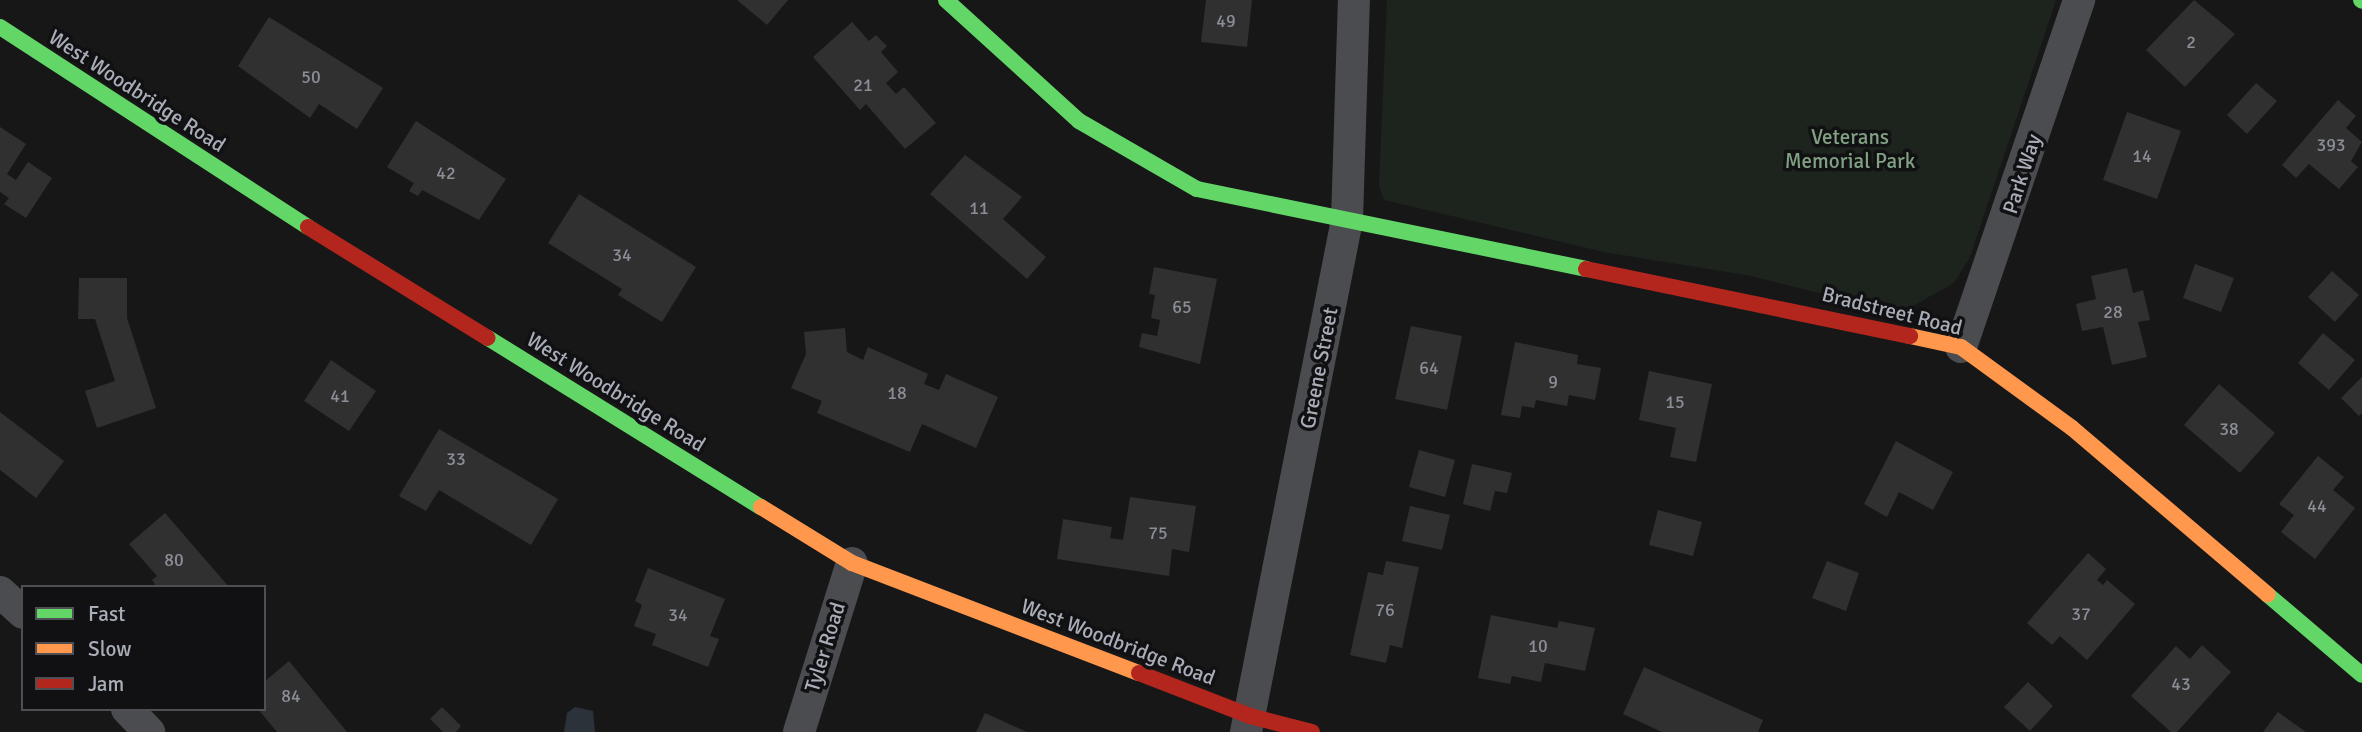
<!DOCTYPE html>
<style>
body{margin:0}
#map{position:relative;width:2362px;height:732px;overflow:hidden;background:#171717;font-family:Signika,sans-serif}
div>[style]{position:absolute}
[style*='--x']{left:calc(var(--x)*1px);top:calc(var(--y)*1px);width:calc(var(--w)*1px);rotate:calc(var(--a)*1deg)}
.green>*{inset:0;background:#1d241e}
.water>*{inset:0;background:#2b3239}
.building>*{inset:0;background:#303031}
.street>*{height:32px;margin:-16px;padding:0 16px;transform-origin:16px;border-radius:16px;background:#4b4c50}
.fast>*{height:16px;margin:-8px;padding:0 8px;transform-origin:8px;border-radius:8px;background:#63d668}
.slow>*{height:16px;margin:-8px;padding:0 8px;transform-origin:8px;border-radius:8px;background:#ff974d}
.jam>*{height:16px;margin:-8px;padding:0 8px;transform-origin:8px;border-radius:8px;background:#b3261e}
span{translate:-50% -50%;white-space:nowrap;text-align:center;line-height:1.15;-webkit-text-stroke:7px #111113;paint-order:stroke}
.number-label{font-size:18px;color:#8b8e96}
.number-label span{-webkit-text-stroke-width:0}
.street-label{font-size:21px;color:#a9adb8}
.park-label{font-size:21px;color:#80a283}
.legend{position:absolute;left:21px;top:585px;width:245px;height:126px;box-sizing:border-box;background:#111113;border:2px solid #4e4f55;margin:0;padding:9px 12px;list-style:none;font-size:21px;color:#a9adb8}
.legend li{display:flex;align-items:center;gap:14px;height:35px}
.legend b{width:35px;border:2px solid #4e4f55}
</style>
<div id="map">
<div class="green">
<i style="clip-path:polygon(1387px 0,2056px 0,1970px 257px,1954px 283px,1909px 308px,1871px 306px,1751px 276px,1604px 252px,1384px 200px,1379px 185px)"></i>
</div>
<div class="water">
<i style="clip-path:polygon(575px 707px,593px 711px,595px 732px,564px 732px,567px 713px)"></i>
</div>
<div class="building">
<i style="clip-path:polygon(737px 0,788px 0,767px 25px)"></i>
<i style="clip-path:polygon(1206px 0,1252px 0,1247px 47px,1201px 42px)"></i>
<i style="clip-path:polygon(2194px 0,2235px 34px,2185px 87px,2146px 50px)"></i>
<i style="clip-path:polygon(269px 17px,383px 88px,357px 129px,319px 104px,310px 118px,238px 66px)"></i>
<i style="clip-path:polygon(852px 22px,869px 41px,876px 35px,887px 46px,881px 52px,898px 72px,886px 83px,896px 94px,904px 87px,936px 123px,905px 149px,866px 104px,860px 110px,813px 57px)"></i>
<i style="clip-path:polygon(2256px 83px,2277px 101px,2247px 134px,2227px 115px)"></i>
<i style="clip-path:polygon(2338px 100px,2356px 116px,2346px 128px,2362px 142px,2351px 161px,2358px 167px,2339px 189px,2309px 164px,2296px 178px,2282px 165px)"></i>
<i style="clip-path:polygon(2127px 112px,2181px 131px,2157px 199px,2103px 180px)"></i>
<i style="clip-path:polygon(416px 121px,506px 179px,479px 220px,422px 190px,418px 196px,409px 191px,414px 183px,387px 167px)"></i>
<i style="clip-path:polygon(0 127px,26px 144px,7px 174px,16px 180px,28px 162px,52px 178px,26px 218px,4px 204px,9px 198px,0 192px)"></i>
<i style="clip-path:polygon(965px 155px,1022px 197px,1003px 219px,1046px 257px,1027px 279px,930px 194px)"></i>
<i style="clip-path:polygon(579px 194px,696px 267px,662px 322px,618px 295px,622px 289px,548px 243px)"></i>
<i style="clip-path:polygon(2195px 264px,2234px 278px,2221px 312px,2183px 298px)"></i>
<i style="clip-path:polygon(1154px 267px,1217px 279px,1200px 364px,1139px 347px,1142px 333px,1157px 336px,1160px 320px,1151px 318px,1155px 295px,1149px 294px)"></i>
<i style="clip-path:polygon(2127px 268px,2133px 293px,2143px 290px,2150px 320px,2138px 322px,2147px 357px,2112px 365px,2103px 327px,2082px 331px,2076px 304px,2096px 299px,2091px 276px)"></i>
<i style="clip-path:polygon(2332px 271px,2359px 295px,2335px 322px,2308px 297px)"></i>
<i style="clip-path:polygon(79px 278px,127px 278px,127px 318px,156px 408px,97px 428px,85px 391px,115px 381px,95px 319px,78px 319px)"></i>
<i style="clip-path:polygon(1411px 326px,1462px 336px,1447px 410px,1395px 399px)"></i>
<i style="clip-path:polygon(845px 328px,847px 352px,863px 360px,868px 347px,928px 374px,924px 384px,939px 390px,946px 374px,998px 397px,976px 448px,922px 424px,910px 452px,817px 413px,822px 401px,791px 388px,806px 354px,804px 332px)"></i>
<i style="clip-path:polygon(2323px 333px,2355px 360px,2329px 390px,2298px 363px)"></i>
<i style="clip-path:polygon(1515px 342px,1578px 355px,1577px 364px,1601px 368px,1595px 400px,1569px 395px,1567px 406px,1536px 400px,1534px 408px,1522px 406px,1520px 418px,1501px 415px)"></i>
<i style="clip-path:polygon(331px 360px,376px 391px,349px 431px,304px 401px)"></i>
<i style="clip-path:polygon(1649px 371px,1712px 384px,1696px 462px,1670px 457px,1676px 428px,1639px 420px)"></i>
<i style="clip-path:polygon(2362px 377px,2362px 413px,2359px 416px,2341px 398px)"></i>
<i style="clip-path:polygon(2219px 384px,2275px 433px,2240px 473px,2184px 425px)"></i>
<i style="clip-path:polygon(0 412px,64px 461px,36px 498px,0 470px)"></i>
<i style="clip-path:polygon(439px 429px,558px 499px,531px 545px,439px 490px,426px 511px,399px 496px)"></i>
<i style="clip-path:polygon(1896px 441px,1953px 472px,1933px 510px,1899px 492px,1887px 517px,1864px 504px)"></i>
<i style="clip-path:polygon(1419px 450px,1455px 460px,1445px 497px,1409px 487px)"></i>
<i style="clip-path:polygon(2318px 456px,2344px 477px,2333px 490px,2355px 508px,2315px 559px,2281px 532px,2294px 515px,2279px 504px)"></i>
<i style="clip-path:polygon(1472px 464px,1512px 473px,1507px 493px,1495px 491px,1490px 511px,1463px 504px)"></i>
<i style="clip-path:polygon(1130px 497px,1196px 506px,1189px 552px,1172px 549px,1169px 576px,1057px 559px,1063px 519px,1112px 527px,1110px 538px,1123px 540px)"></i>
<i style="clip-path:polygon(1410px 506px,1450px 515px,1442px 550px,1402px 541px)"></i>
<i style="clip-path:polygon(1658px 510px,1702px 522px,1693px 556px,1649px 545px)"></i>
<i style="clip-path:polygon(165px 513px,229px 587px,157px 587px,152px 580px,157px 576px,129px 544px)"></i>
<i style="clip-path:polygon(2088px 553px,2106px 569px,2097px 580px,2103px 585px,2107px 580px,2135px 604px,2087px 660px,2060px 636px,2052px 645px,2027px 623px)"></i>
<i style="clip-path:polygon(1386px 561px,1419px 567px,1402px 648px,1390px 645px,1386px 663px,1350px 655px,1368px 572px,1383px 575px)"></i>
<i style="clip-path:polygon(1827px 561px,1859px 573px,1846px 611px,1812px 598px)"></i>
<i style="clip-path:polygon(648px 568px,725px 599px,710px 636px,719px 639px,708px 667px,652px 645px,656px 634px,634px 626px,642px 605px,635px 601px)"></i>
<i style="clip-path:polygon(1491px 615px,1557px 628px,1559px 621px,1595px 628px,1585px 671px,1545px 663px,1541px 682px,1512px 676px,1510px 684px,1478px 678px)"></i>
<i style="clip-path:polygon(2202px 645px,2231px 672px,2177px 732px,2171px 732px,2131px 696px,2176px 646px,2190px 659px)"></i>
<i style="clip-path:polygon(289px 661px,347px 732px,277px 732px,258px 709px,264px 709px,264px 682px)"></i>
<i style="clip-path:polygon(1644px 667px,1763px 720px,1758px 732px,1662px 732px,1623px 714px)"></i>
<i style="clip-path:polygon(2028px 682px,2053px 706px,2030px 731px,2004px 707px)"></i>
<i style="clip-path:polygon(442px 707px,461px 726px,456px 732px,443px 732px,430px 719px)"></i>
<i style="clip-path:polygon(2278px 712px,2306px 732px,2263px 732px)"></i>
<i style="clip-path:polygon(985px 713px,1027px 732px,976px 732px)"></i>
</div>
<div class="street">
<i style="--x:1961;--y:347;--w:367;--a:-71.2"></i>
<i style="--x:0;--y:592;--w:31;--a:42"></i>
<i style="--x:127;--y:709;--w:32;--a:46"></i>
<i style="--x:799;--y:732;--w:177;--a:-72.6"></i>
<i style="--x:1246;--y:732;--w:522;--a:-78.84"></i>
<i style="--x:1347;--y:220;--w:220;--a:-88.2"></i>
</div>
<div class="fast">
<i style="--x:946;--y:0;--w:180;--a:42.3"></i>
<i style="--x:1079;--y:121;--w:136;--a:30"></i>
<i style="--x:1197;--y:189;--w:397;--a:11.6"></i>
<i style="--x:2361;--y:0;--w:1;--a:45"></i>
<i style="--x:0;--y:27;--w:367;--a:33"></i>
<i style="--x:488;--y:338;--w:321;--a:31.8"></i>
<i style="--x:2268;--y:595;--w:123;--a:40.4"></i>
</div>
<div class="slow">
<i style="--x:1910;--y:336;--w:52;--a:12.2"></i>
<i style="--x:1961;--y:347;--w:137;--a:36.1"></i>
<i style="--x:2072;--y:428;--w:257;--a:40.4"></i>
<i style="--x:761;--y:507;--w:107;--a:31.6"></i>
<i style="--x:852;--y:563;--w:307;--a:21"></i>
</div>
<div class="jam">
<i style="--x:308;--y:227;--w:211;--a:31.7"></i>
<i style="--x:1586;--y:269;--w:331;--a:11.7"></i>
<i style="--x:1139;--y:673;--w:119;--a:21.2"></i>
<i style="--x:1250;--y:716;--w:64;--a:14.5"></i>
</div>
<div class="number-label">
<span style="left:1226px;top:21px">49</span>
<span style="left:2191px;top:42px">2</span>
<span style="left:311px;top:77px">50</span>
<span style="left:863px;top:85px">21</span>
<span style="left:2331px;top:145px">393</span>
<span style="left:2142px;top:156px">14</span>
<span style="left:446px;top:173px">42</span>
<span style="left:979px;top:208px">11</span>
<span style="left:622px;top:255px">34</span>
<span style="left:1182px;top:307px">65</span>
<span style="left:2113px;top:312px">28</span>
<span style="left:1429px;top:368px">64</span>
<span style="left:1553px;top:382px">9</span>
<span style="left:897px;top:393px">18</span>
<span style="left:340px;top:396px">41</span>
<span style="left:1675px;top:402px">15</span>
<span style="left:2229px;top:429px">38</span>
<span style="left:456px;top:459px">33</span>
<span style="left:2317px;top:506px">44</span>
<span style="left:1158px;top:533px">75</span>
<span style="left:174px;top:560px">80</span>
<span style="left:1385px;top:610px">76</span>
<span style="left:2081px;top:614px">37</span>
<span style="left:678px;top:615px">34</span>
<span style="left:1538px;top:646px">10</span>
<span style="left:2181px;top:684px">43</span>
<span style="left:291px;top:696px">84</span>
</div>
<div class="street-label">
<span style="left:137px;top:91px;rotate:33deg">West Woodbridge Road</span>
<span style="left:2022px;top:174px;rotate:-72deg">Park Way</span>
<span style="left:1892px;top:311px;rotate:14deg">Bradstreet Road</span>
<span style="left:1319px;top:368px;rotate:-79deg">Greene Street</span>
<span style="left:616px;top:392px;rotate:32deg">West Woodbridge Road</span>
<span style="left:1118px;top:642px;rotate:21deg">West Woodbridge Road</span>
<span style="left:825px;top:647px;rotate:-73deg">Tyler Road</span>
</div>
<div class="park-label">
<span style="left:1850px;top:149px">Veterans<br>Memorial Park</span>
</div>
<ul class="legend">
<li><b style="height:9px;background:#63d668"></b>Fast</li>
<li><b style="height:9px;background:#ff974d"></b>Slow</li>
<li><b style="height:9px;background:#b3261e"></b>Jam</li>
</ul>
</div>
